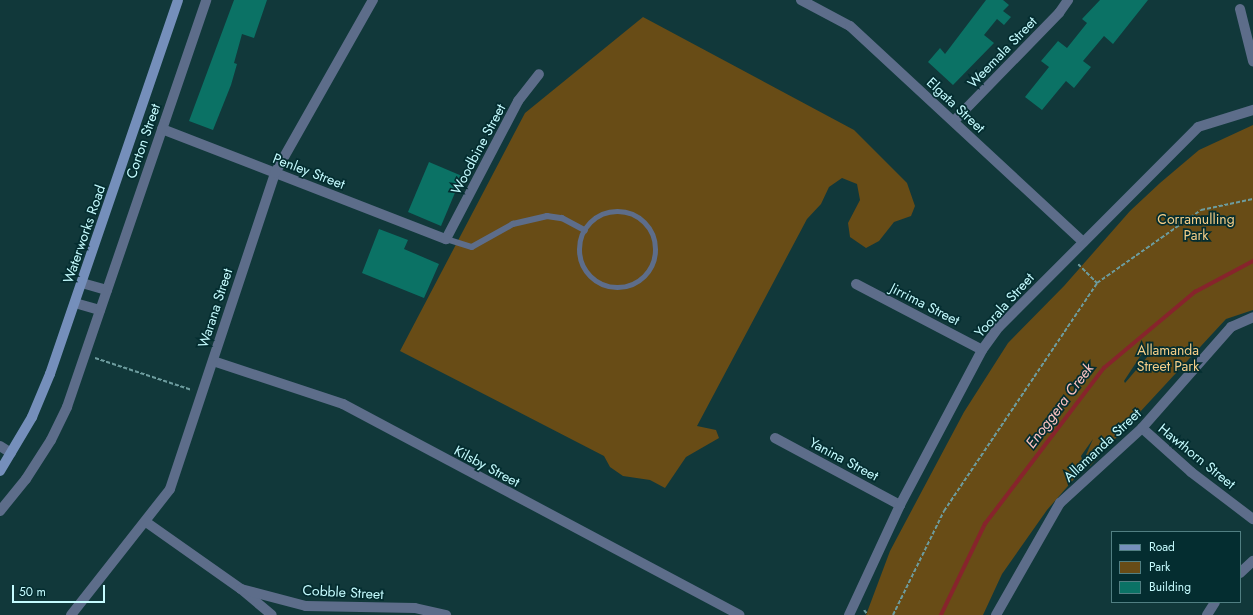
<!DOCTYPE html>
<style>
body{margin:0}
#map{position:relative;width:1253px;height:615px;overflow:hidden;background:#11383a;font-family:Jost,sans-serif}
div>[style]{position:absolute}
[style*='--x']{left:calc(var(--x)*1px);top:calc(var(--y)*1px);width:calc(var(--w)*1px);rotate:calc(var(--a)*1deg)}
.green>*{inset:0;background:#684c16}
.stream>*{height:3.5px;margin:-1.75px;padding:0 1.75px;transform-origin:1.75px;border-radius:1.75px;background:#87242c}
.building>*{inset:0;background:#0b7265}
.path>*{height:2px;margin-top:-1px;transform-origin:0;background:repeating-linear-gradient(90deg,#6d9c9e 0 4px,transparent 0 6px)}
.service>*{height:5.5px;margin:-2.75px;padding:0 2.75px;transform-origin:2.75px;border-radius:2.75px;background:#5d6d8a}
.service>.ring{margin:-2.75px;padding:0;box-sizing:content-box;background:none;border:5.5px solid #5d6d8a;border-radius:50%}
.minor>*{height:10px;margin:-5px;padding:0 5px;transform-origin:5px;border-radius:5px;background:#5d6d8a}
.secondary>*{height:10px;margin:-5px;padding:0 5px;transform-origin:5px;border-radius:5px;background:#758fbb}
span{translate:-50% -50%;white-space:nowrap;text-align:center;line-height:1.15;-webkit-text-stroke:3.5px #042d30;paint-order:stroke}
.street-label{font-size:14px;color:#c5fbfe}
.park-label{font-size:14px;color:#f6cf89}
.water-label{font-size:15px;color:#fcc3c1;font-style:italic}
.legend{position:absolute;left:1111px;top:531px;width:130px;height:72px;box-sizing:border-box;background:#042d30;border:1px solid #517f82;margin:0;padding:5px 7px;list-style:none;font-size:12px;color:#c5fbfe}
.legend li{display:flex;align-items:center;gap:8px;height:20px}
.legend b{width:20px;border:1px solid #517f82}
.scale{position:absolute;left:12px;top:585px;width:93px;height:18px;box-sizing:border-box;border:2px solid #c5fbfe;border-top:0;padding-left:5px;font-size:12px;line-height:14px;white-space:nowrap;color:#c5fbfe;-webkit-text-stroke:3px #042d30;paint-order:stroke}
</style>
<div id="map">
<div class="green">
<i style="clip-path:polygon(643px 17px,854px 130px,907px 183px,915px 206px,911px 216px,894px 222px,879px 241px,866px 248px,850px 237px,848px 223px,860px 200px,857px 184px,842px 178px,829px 187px,821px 204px,807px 219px,697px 426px,716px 430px,719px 438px,686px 457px,665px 488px,650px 480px,623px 476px,610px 467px,604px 456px,400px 351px,525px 113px)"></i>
<i style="clip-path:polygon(evenodd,1253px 125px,1253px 310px,1226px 319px,1090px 466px,1086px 455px,1093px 439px,1081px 456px,1084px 466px,1081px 471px,1047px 510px,1002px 574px,983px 615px,866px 615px,890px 551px,964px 412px,1008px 343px,1064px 286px,1130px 211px,1160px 183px,1199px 150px,1253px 125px,1145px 349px,1154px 349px,1125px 383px,1124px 381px,1145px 349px)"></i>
</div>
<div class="stream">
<i style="--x:941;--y:615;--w:101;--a:-64.2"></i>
<i style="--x:985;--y:524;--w:196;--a:-52.7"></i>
<i style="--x:1104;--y:368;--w:119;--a:-39.9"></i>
<i style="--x:1195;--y:292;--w:66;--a:-28.1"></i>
</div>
<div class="building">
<i style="clip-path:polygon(234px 0,267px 0,254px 38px,242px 34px,234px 63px,237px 64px,231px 85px,213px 130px,189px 121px)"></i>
<i style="clip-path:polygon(986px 0,1003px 0,1009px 5px,1003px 11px,1011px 17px,1004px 25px,997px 19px,984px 35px,994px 43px,953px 85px,928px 62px,940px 48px,945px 54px)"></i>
<i style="clip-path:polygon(1100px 0,1148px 0,1113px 44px,1104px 36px,1083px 61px,1091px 67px,1074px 88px,1066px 81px,1042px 110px,1025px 97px,1049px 67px,1041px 61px,1058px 41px,1067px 48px,1087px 23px,1082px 19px)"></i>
<i style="clip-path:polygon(429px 162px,462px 176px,441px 226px,408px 212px)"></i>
<i style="clip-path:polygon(379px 229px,408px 240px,404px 249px,439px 264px,424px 298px,362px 273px)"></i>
</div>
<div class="path">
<i style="--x:1078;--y:264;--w:27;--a:45"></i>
<i style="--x:95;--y:358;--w:102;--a:18.3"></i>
<i style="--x:864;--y:610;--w:6;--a:51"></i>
<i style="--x:893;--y:615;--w:116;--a:-63.9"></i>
<i style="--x:944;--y:511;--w:275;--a:-56.1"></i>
<i style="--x:1097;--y:283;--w:127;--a:-35.1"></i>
<i style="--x:1201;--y:210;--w:53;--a:-11.9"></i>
</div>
<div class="service">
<i class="ring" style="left:580px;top:212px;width:70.5px;height:70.5px"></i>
<i style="--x:446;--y:239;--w:27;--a:17"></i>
<i style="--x:472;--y:247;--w:47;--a:-29.3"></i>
<i style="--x:513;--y:224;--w:35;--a:-13"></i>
<i style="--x:547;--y:216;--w:15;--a:8"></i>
<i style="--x:562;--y:218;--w:26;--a:28"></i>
</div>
<div class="minor">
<i style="--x:801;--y:0;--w:55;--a:28"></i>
<i style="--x:850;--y:26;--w:318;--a:42.8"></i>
<i style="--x:1240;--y:9;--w:54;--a:76"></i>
<i style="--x:954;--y:121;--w:151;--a:-45.8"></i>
<i style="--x:1059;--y:13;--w:16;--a:-55"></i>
<i style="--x:162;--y:129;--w:305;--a:21.2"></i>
<i style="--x:446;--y:239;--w:156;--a:-62.4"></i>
<i style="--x:518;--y:101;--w:34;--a:-52"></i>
<i style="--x:82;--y:283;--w:26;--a:16"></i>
<i style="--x:856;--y:284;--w:142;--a:27.6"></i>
<i style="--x:75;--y:303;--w:26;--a:16"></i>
<i style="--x:213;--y:361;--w:137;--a:18.3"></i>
<i style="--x:343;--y:404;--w:449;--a:28"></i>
<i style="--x:1142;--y:428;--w:66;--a:41.9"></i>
<i style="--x:1191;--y:472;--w:78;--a:37.2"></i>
<i style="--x:775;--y:438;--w:142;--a:28.2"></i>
<i style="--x:0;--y:446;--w:13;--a:32"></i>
<i style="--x:0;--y:511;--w:41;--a:-50.9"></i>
<i style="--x:26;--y:479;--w:46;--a:-57.3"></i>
<i style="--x:51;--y:440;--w:37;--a:-64"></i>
<i style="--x:67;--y:407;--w:430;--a:-71.1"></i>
<i style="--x:146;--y:522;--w:116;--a:35.2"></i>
<i style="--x:241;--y:589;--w:40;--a:40"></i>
<i style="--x:1240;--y:573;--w:18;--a:-43"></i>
<i style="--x:241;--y:589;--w:67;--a:14.7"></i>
<i style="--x:306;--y:606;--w:109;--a:1.1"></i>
<i style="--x:415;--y:608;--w:32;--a:13"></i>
<i style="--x:71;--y:615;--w:160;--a:-51.8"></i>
<i style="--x:170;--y:489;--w:333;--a:-71.6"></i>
<i style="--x:275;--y:173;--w:199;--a:-60.5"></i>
<i style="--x:849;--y:615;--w:121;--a:-65.1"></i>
<i style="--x:900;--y:505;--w:175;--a:-62.1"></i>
<i style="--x:982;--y:350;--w:29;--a:-54"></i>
<i style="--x:999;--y:327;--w:282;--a:-45.1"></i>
<i style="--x:1198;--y:127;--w:58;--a:-17.2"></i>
<i style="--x:996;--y:615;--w:129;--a:-60.3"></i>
<i style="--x:1060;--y:503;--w:111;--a:-42.4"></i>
<i style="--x:1142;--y:428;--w:135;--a:-48.6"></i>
<i style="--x:1231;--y:327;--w:24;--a:-24"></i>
<i style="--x:1207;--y:615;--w:15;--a:-58"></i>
</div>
<div class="secondary">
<i style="--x:0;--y:471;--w:63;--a:-59.3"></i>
<i style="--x:32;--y:417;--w:47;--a:-67.3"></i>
<i style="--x:50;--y:374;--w:395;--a:-71.1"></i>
</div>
<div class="street-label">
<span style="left:1002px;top:52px;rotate:-46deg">Weemala Street</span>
<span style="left:956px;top:105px;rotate:43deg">Elgata Street</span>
<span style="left:143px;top:141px;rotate:-71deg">Corton Street</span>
<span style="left:478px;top:149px;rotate:-62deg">Woodbine Street</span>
<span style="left:309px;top:171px;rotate:21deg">Penley Street</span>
<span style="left:84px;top:234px;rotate:-71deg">Waterworks Road</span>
<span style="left:925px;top:304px;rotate:27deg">Jirrima Street</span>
<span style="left:1004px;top:305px;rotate:-48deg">Yoorala Street</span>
<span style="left:215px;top:308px;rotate:-72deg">Warana Street</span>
<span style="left:1102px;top:445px;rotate:-43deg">Allamanda Street</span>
<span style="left:1197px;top:456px;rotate:39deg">Hawthorn Street</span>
<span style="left:844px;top:459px;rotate:28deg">Yanina Street</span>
<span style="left:487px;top:466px;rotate:28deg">Kilsby Street</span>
<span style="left:343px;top:592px;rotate:3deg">Cobble Street</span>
</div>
<div class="park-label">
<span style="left:1196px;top:227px">Corramulling<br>Park</span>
<span style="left:1168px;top:358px">Allamanda<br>Street Park</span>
</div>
<div class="water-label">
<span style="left:1060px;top:406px;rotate:-53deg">Enoggera Creek</span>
</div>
<ul class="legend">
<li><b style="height:5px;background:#758fbb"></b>Road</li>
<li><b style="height:11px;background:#684c16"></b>Park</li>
<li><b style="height:11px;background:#0b7265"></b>Building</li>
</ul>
<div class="scale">50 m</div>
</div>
